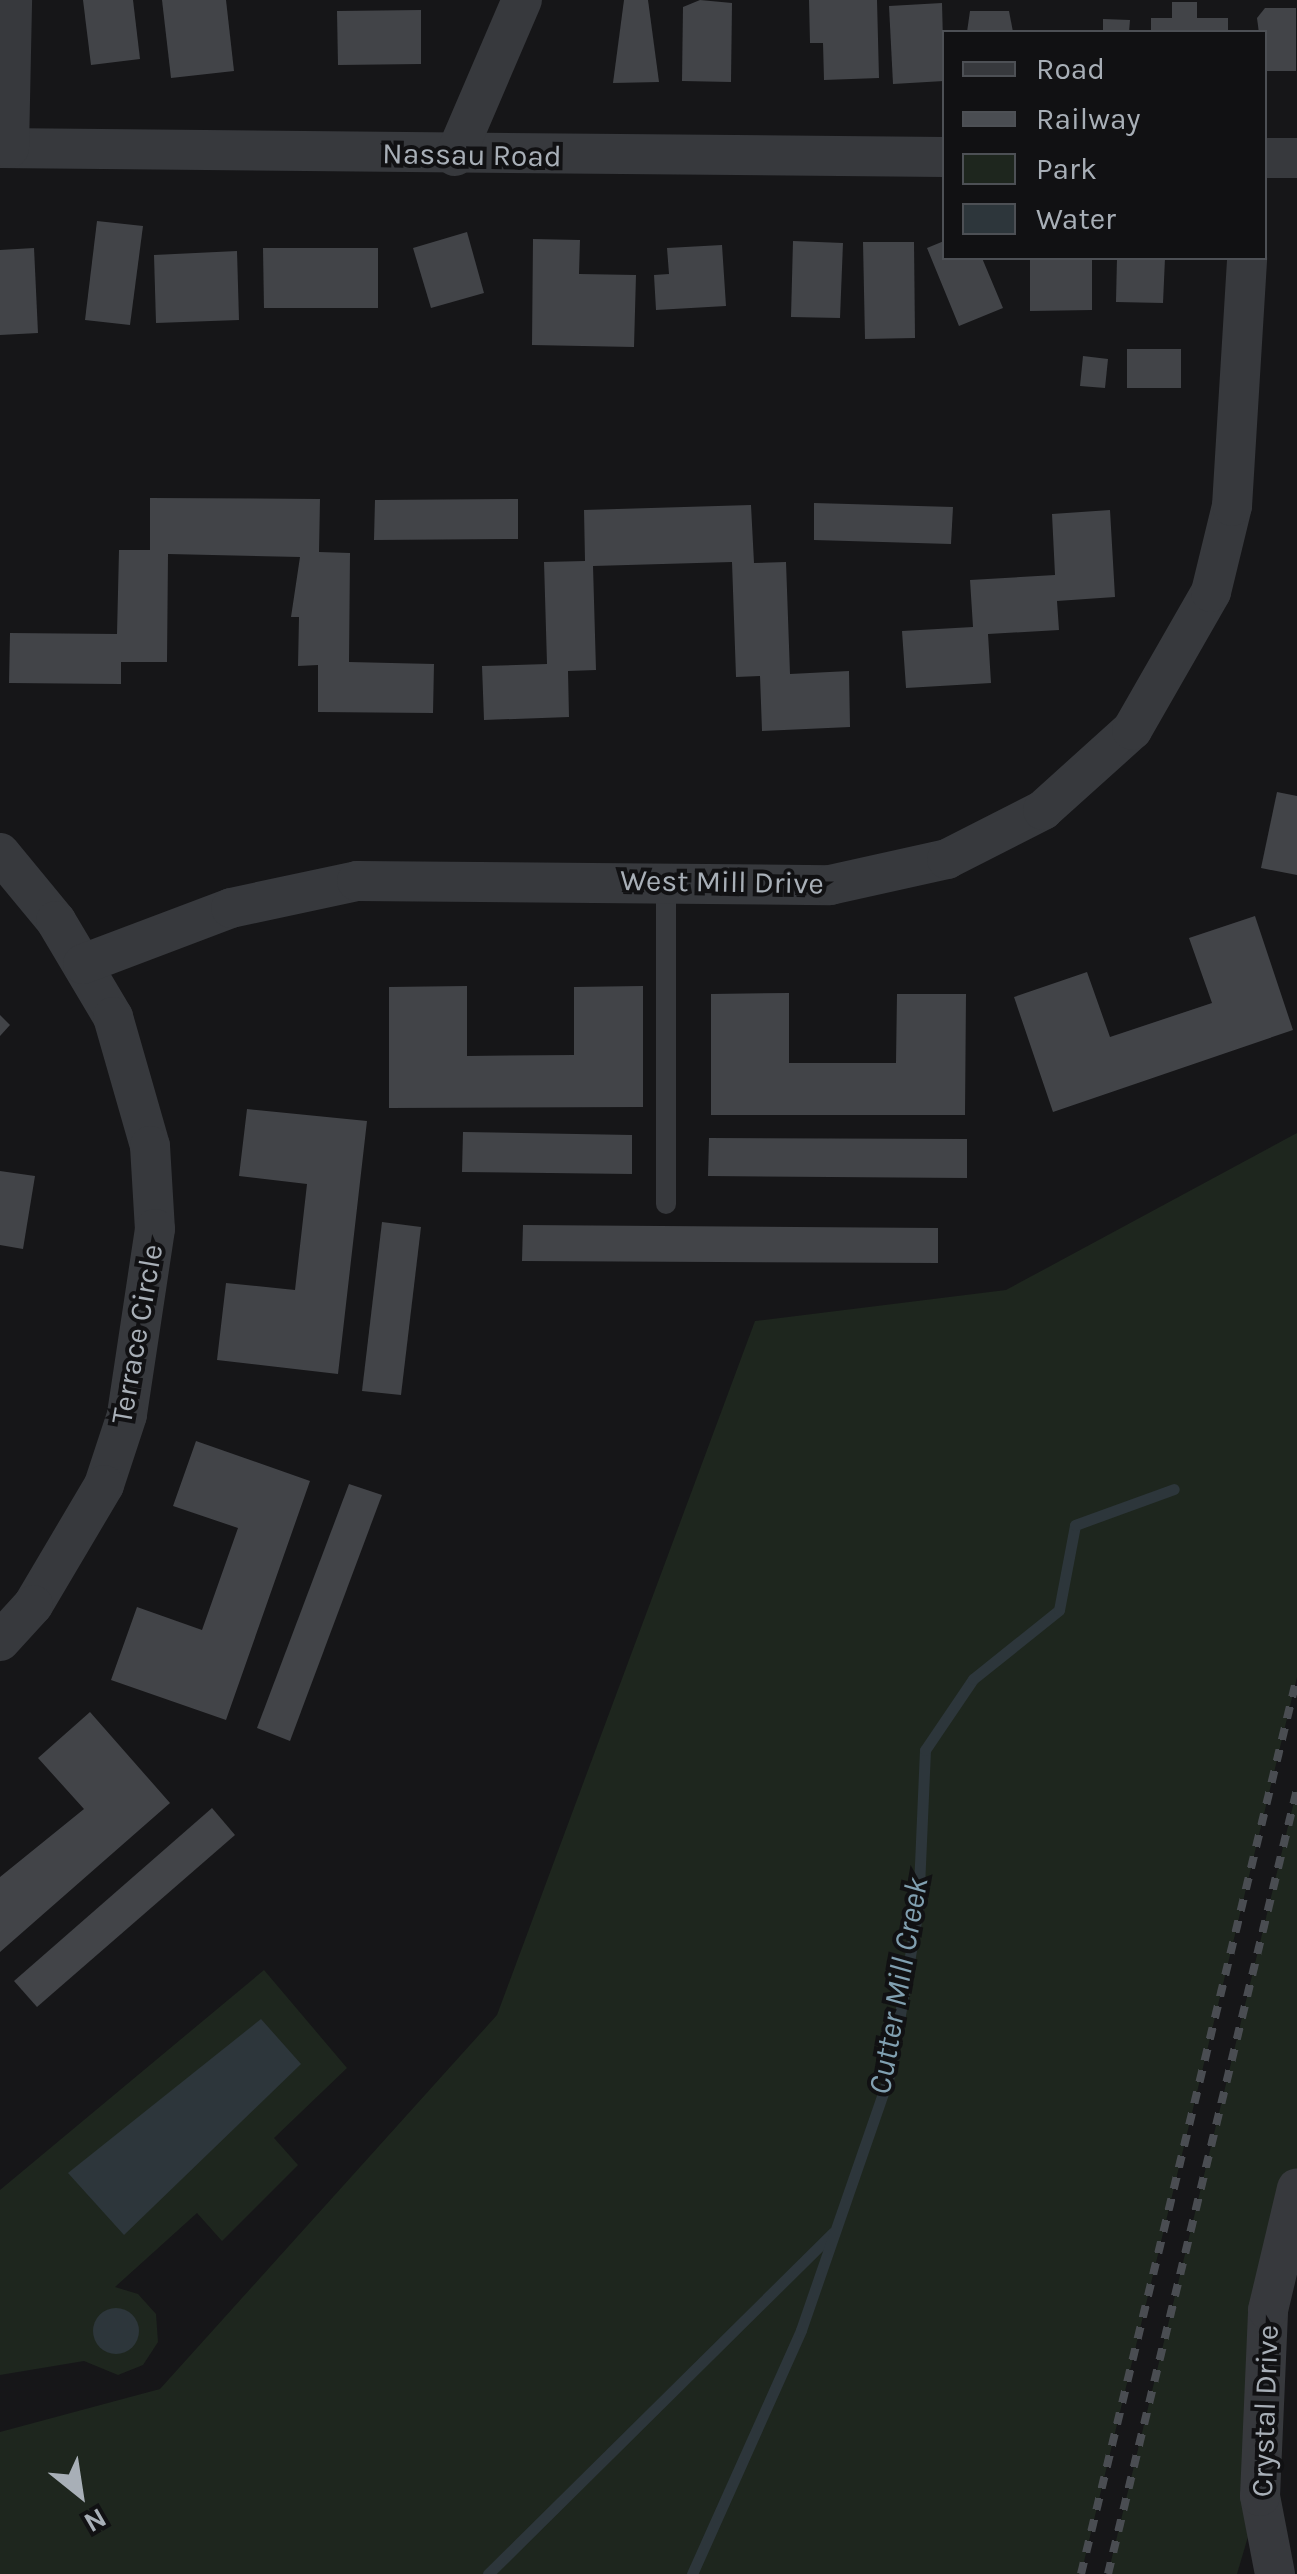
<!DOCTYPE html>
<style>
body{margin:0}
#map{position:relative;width:1297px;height:2574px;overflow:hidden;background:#161618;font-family:Karla,sans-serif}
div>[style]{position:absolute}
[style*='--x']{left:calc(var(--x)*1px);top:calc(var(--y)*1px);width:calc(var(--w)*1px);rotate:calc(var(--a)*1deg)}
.green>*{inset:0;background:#1e261e}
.water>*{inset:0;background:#2d363b}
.round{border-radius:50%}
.stream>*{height:11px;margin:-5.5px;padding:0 5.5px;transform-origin:5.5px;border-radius:5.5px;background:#2d363b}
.building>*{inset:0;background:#424448}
.lane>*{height:20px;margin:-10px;padding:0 10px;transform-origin:10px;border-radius:10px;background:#37393d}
.street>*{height:40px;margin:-20px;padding:0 20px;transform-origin:20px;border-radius:20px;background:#37393d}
.rail>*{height:8px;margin-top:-4px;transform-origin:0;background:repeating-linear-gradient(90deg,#4a4d52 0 12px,transparent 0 22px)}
span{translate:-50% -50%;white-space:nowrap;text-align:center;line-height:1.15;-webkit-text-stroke:8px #111113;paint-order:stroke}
.street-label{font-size:30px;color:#a8afb7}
.water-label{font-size:32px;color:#81a0b1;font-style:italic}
.legend{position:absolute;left:942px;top:30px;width:325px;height:230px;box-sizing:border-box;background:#111113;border:2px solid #4d5055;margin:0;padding:12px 18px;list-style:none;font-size:30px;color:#a8afb7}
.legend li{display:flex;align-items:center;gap:20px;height:50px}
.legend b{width:50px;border:2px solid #4d5055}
.north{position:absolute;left:30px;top:2444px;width:100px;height:100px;-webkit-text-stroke:8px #111113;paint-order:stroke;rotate:150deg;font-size:28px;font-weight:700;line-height:40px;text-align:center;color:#a8afb7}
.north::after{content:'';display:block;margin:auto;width:35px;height:45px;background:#a8afb7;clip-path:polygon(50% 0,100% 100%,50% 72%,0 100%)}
</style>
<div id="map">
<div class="green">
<i style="clip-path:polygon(1297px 1133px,1297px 1677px,1081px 2574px,0 2574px,0 2432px,160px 2389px,497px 2015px,755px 1321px,1006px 1290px)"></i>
<i style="clip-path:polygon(1297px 1789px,1297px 2188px,1260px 2496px,1237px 2574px,1108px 2574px)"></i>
<i style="clip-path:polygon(264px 1970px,347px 2068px,274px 2138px,298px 2165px,222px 2241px,197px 2213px,115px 2287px,138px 2294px,156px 2314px,158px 2342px,143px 2365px,118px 2375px,84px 2361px,0 2375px,0 2190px)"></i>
</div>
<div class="water">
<i style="clip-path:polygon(261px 2019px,301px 2064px,124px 2235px,68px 2173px)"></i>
<i class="round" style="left:93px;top:2308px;width:46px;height:46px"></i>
</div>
<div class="stream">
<i style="--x:488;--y:2574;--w:486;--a:-44.7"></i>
<i style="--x:692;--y:2574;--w:267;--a:-65.9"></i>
<i style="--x:801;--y:2330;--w:272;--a:-70.9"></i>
<i style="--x:890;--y:2073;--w:165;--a:-80.3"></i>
<i style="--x:918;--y:1910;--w:160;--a:-87.5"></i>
<i style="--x:925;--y:1750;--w:86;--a:-55.9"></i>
<i style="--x:973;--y:1679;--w:110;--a:-38.7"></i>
<i style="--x:1059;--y:1610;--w:86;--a:-79.3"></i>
<i style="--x:1075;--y:1525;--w:105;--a:-20"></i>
</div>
<div class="building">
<i style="clip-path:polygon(83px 0,133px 0,140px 59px,91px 65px)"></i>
<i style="clip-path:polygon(162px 0,226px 0,234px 71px,171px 78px)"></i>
<i style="clip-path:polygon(624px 0,648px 0,659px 82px,613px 83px)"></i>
<i style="clip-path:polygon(700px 0,732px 3px,731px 82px,682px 81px,683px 7px)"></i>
<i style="clip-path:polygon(809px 0,877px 0,879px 78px,824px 80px,823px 43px,810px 43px)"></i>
<i style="clip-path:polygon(1172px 2px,1197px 2px,1197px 18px,1228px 18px,1228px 32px,1151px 32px,1151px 18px,1172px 18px)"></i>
<i style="clip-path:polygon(942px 3px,944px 81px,893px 84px,889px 6px)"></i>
<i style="clip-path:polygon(1265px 8px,1296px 8px,1296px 71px,1264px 71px,1257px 18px)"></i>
<i style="clip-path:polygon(421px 10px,421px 64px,338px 65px,337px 11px)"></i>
<i style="clip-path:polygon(970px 11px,1009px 11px,1013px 32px,967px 32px)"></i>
<i style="clip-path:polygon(1103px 19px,1130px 20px,1129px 32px,1103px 32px)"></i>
<i style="clip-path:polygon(97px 221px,143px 226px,130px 325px,85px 320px)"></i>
<i style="clip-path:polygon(467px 232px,484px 293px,431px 308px,413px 248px)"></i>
<i style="clip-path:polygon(533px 239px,580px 240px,579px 274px,636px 275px,634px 347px,532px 345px)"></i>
<i style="clip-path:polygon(793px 241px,843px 243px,840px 318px,791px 317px)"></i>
<i style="clip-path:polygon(944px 241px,944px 258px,982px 258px,1003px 308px,959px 326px,927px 248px)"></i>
<i style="clip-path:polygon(863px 242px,914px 242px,915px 338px,865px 339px)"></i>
<i style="clip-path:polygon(722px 245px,726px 306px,656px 310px,654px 275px,669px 274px,667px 248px)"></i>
<i style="clip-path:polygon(34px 248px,38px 333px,0 335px,0 250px)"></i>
<i style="clip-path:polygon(263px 248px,378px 248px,378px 308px,264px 308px)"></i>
<i style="clip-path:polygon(237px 251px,239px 320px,156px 323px,154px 255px)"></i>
<i style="clip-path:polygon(1030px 258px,1092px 258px,1092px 310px,1030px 311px)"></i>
<i style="clip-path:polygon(1117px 258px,1165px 258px,1163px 303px,1116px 302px)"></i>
<i style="clip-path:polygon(1127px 349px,1181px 349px,1181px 388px,1127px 388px)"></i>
<i style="clip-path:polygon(1083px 356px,1108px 359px,1105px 388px,1080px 386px)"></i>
<i style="clip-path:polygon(150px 498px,320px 499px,319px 552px,350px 553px,349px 662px,434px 664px,433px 713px,318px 712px,318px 665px,298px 666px,299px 617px,291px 617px,300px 557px,168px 554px,167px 662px,121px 662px,121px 684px,9px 683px,10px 633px,117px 634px,119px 550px,150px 550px)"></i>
<i style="clip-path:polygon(518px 499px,518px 539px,374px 540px,375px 500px)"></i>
<i style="clip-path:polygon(814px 503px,953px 507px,951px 544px,814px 540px)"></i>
<i style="clip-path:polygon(751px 505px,754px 563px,786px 562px,790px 674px,849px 671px,850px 727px,762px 731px,760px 676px,736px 677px,732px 562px,593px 566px,596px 670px,568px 671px,569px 717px,484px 720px,482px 666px,547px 664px,544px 562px,585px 561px,584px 510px)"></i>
<i style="clip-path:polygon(1110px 510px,1115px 597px,1057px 601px,1059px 630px,988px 634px,991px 683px,906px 688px,902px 631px,973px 627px,970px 580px,1055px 575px,1052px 514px)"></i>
<i style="clip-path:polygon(1277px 792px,1297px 796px,1297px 875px,1261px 868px)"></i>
<i style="clip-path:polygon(1255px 916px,1293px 1030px,1053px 1112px,1014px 997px,1087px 972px,1110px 1037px,1212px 1003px,1189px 938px)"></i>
<i style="clip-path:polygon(467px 986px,467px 1056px,574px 1055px,574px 987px,643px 986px,643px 1107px,389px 1108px,389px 987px)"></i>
<i style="clip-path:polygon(789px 993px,789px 1063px,896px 1063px,897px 994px,966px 994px,965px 1115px,711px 1115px,711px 994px)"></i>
<i style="clip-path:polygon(0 1015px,10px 1025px,0 1036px)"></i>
<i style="clip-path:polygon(247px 1109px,367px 1121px,338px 1374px,217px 1360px,226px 1283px,295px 1290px,307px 1184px,239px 1176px)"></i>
<i style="clip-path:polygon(463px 1132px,632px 1135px,632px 1174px,462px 1172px)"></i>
<i style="clip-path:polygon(709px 1138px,967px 1139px,967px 1178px,708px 1176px)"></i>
<i style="clip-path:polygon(0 1171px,35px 1176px,23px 1249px,0 1245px)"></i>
<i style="clip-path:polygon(382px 1222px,421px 1227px,401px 1395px,362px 1391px)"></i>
<i style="clip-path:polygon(523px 1225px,938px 1228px,938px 1263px,522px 1261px)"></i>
<i style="clip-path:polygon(196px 1441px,310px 1481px,226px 1720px,111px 1680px,137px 1607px,202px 1630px,238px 1528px,173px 1506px)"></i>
<i style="clip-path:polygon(349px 1484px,382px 1495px,290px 1741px,257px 1728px)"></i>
<i style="clip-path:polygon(90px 1712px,170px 1803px,0 1952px,0 1877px,84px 1809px,38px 1758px)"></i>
<i style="clip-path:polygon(212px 1808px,235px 1835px,37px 2007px,14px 1981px)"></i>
</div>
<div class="lane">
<i style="--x:666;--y:882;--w:322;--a:90"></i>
</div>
<div class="street">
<i style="--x:0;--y:148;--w:944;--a:0.55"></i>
<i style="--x:9;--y:148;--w:148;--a:-88.8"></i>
<i style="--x:455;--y:156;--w:170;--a:-66.8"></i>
<i style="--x:1264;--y:158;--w:33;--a:0"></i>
<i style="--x:0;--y:853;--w:88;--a:50.5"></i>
<i style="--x:56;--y:921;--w:112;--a:59.3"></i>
<i style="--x:113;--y:1017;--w:134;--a:74"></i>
<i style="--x:150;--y:1146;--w:83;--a:86.6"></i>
<i style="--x:155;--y:1229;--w:188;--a:98.6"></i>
<i style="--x:127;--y:1415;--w:74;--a:108.2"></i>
<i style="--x:104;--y:1485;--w:139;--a:120.6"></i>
<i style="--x:33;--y:1605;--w:49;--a:132.5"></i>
<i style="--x:83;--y:964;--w:158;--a:-20.7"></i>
<i style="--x:231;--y:908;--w:129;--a:-12.1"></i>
<i style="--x:357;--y:881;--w:473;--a:0.5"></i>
<i style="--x:830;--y:885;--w:120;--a:-12.5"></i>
<i style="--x:947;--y:859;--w:108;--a:-27"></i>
<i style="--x:1043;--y:810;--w:120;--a:-42"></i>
<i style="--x:1132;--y:730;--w:159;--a:-60.2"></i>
<i style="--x:1211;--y:592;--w:89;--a:-76.3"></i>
<i style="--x:1232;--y:506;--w:248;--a:-86.5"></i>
<i style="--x:1275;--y:2574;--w:79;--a:-100.9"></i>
<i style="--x:1260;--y:2496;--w:186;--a:-87.5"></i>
<i style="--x:1268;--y:2310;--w:125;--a:-76.6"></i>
</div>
<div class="rail">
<i style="--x:1081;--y:2574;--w:923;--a:-76.46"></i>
<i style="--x:1108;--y:2574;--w:807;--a:-76.46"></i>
</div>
<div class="street-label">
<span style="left:472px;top:155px;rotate:1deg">Nassau Road</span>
<span style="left:722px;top:882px;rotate:1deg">West Mill Drive</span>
<span style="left:137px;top:1334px;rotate:-80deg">Terrace Circle</span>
<span style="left:1265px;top:2411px;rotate:-88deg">Crystal Drive</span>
</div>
<div class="water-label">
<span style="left:899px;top:1986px;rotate:-80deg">Cutter Mill Creek</span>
</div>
<ul class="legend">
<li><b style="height:12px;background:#37393d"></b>Road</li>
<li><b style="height:12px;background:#4a4d52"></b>Railway</li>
<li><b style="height:28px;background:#1e261e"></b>Park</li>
<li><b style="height:28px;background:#2d363b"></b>Water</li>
</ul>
<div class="north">N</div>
</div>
